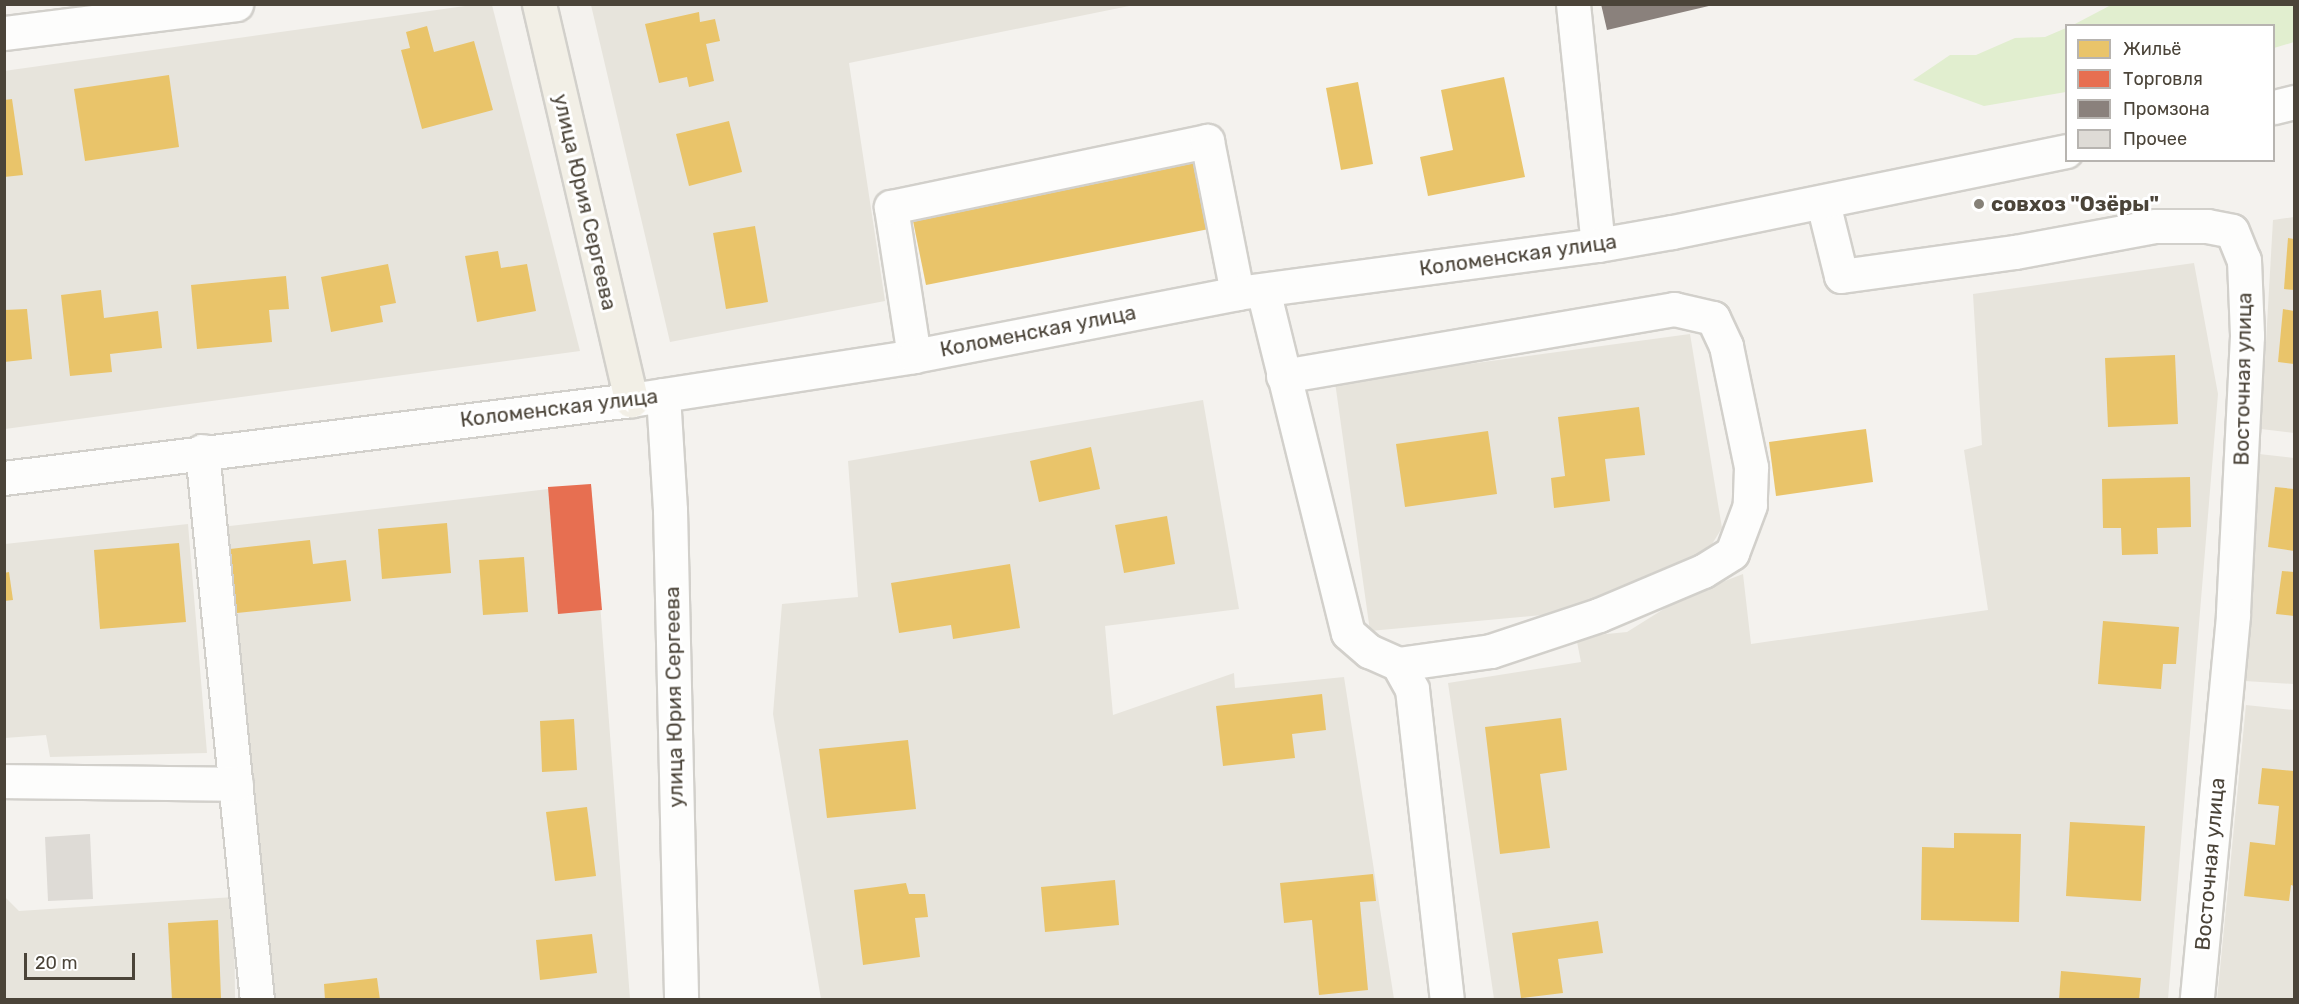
<!DOCTYPE html>
<meta charset="utf-8">
<style>
body{margin:0}
#map{position:relative;width:2299px;height:1004px;overflow:hidden;background:#f4f2ee;font-family:Rubik,sans-serif}
div>[style]{position:absolute}
[style*='--x']{left:calc(var(--x)*1px);top:calc(var(--y)*1px);width:calc(var(--w)*1px);rotate:calc(var(--a)*1deg)}
.residential>*{inset:0;background:#e7e4dc}
.green>*{inset:0;background:#e1eecf}
.homes>*{inset:0;background:#e9c46a}
.shops>*{inset:0;background:#e76f51}
.industry>*{inset:0;background:#8a817c}
.building>*{inset:0;background:#dedbd6}
.roads{filter:drop-shadow(2px 0 #d2d0cb) drop-shadow(-2px 0 #d2d0cb) drop-shadow(0 2px #d2d0cb) drop-shadow(0 -2px #d2d0cb)}
.minor>*{height:33px;margin:-16.5px;padding:0 16.5px;transform-origin:16.5px;border-radius:16.5px;background:#fdfdfc}
.major>*{height:33px;margin:-16.5px;padding:0 16.5px;transform-origin:16.5px;border-radius:16.5px;background:#f2efe6}
.dots>*{width:16px;height:16px;translate:-50% -50%;box-sizing:border-box;border:3px solid #fff;border-radius:50%}
span{translate:-50% -50%;white-space:nowrap;text-align:center;line-height:1.15;-webkit-text-stroke:6px #fff;paint-order:stroke}
.street-label{font-size:21px;color:#4b4439}
.poi-label{font-size:21px;color:#4b4439;font-weight:700}
.left{translate:0 -50%;text-align:left}
.frame{position:absolute;inset:0;border:6px solid #4b4439;pointer-events:none}
.legend{position:absolute;left:2065px;top:24px;width:210px;height:138px;box-sizing:border-box;background:#fff;border:2px solid #b7b4b0;margin:0;padding:8px 10px;list-style:none;font-size:18px;color:#4b4439}
.legend li{display:flex;align-items:center;gap:12px;height:30px}
.legend b{width:30px;border:2px solid #b7b4b0}
.scale{position:absolute;left:24px;top:953px;width:111px;height:27px;box-sizing:border-box;border:3px solid #4b4439;border-top:0;padding-left:8px;font-size:18px;line-height:21px;white-space:nowrap;color:#4b4439;-webkit-text-stroke:4px #fff;paint-order:stroke}
</style>
<div id="map">
<div class="residential">
<i style="clip-path:polygon(472px 5px,492px 5px,580px 351px,5px 429px,4px 71px)"></i>
<i style="clip-path:polygon(591px 5px,1134px 5px,849px 63px,885px 301px,670px 342px)"></i>
<i style="clip-path:polygon(2294px 217px,2294px 433px,2261px 429px,2273px 220px)"></i>
<i style="clip-path:polygon(2194px 263px,2218px 394px,2168px 999px,1494px 999px,1448px 683px,1581px 662px,1576px 637px,1627px 632px,1683px 597px,1743px 574px,1751px 644px,1988px 610px,1964px 450px,1982px 445px,1973px 294px)"></i>
<i style="clip-path:polygon(1690px 334px,1722px 528px,1704px 557px,1563px 613px,1370px 631px,1335px 382px)"></i>
<i style="clip-path:polygon(1203px 400px,1239px 609px,1105px 626px,1113px 715px,1234px 673px,1235px 688px,1344px 677px,1394px 999px,821px 999px,773px 714px,782px 604px,858px 597px,848px 461px)"></i>
<i style="clip-path:polygon(2259px 454px,2294px 458px,2294px 684px,2245px 681px)"></i>
<i style="clip-path:polygon(591px 484px,630px 999px,275px 999px,221px 527px)"></i>
<i style="clip-path:polygon(188px 524px,207px 753px,50px 757px,46px 735px,5px 738px,5px 544px)"></i>
<i style="clip-path:polygon(2246px 705px,2294px 710px,2294px 999px,2217px 1000px)"></i>
<i style="clip-path:polygon(4px 896px,19px 911px,234px 897px,235px 999px,5px 999px)"></i>
</div>
<div class="green">
<i style="clip-path:polygon(2111px 5px,2294px 5px,2294px 42px,2274px 48px,2274px 26px,2073px 25px)"></i>
<i style="clip-path:polygon(2066px 28px,2066px 92px,1984px 106px,1913px 80px,1950px 55px,1976px 55px,2015px 38px,2045px 37px)"></i>
</div>
<div class="homes">
<i style="clip-path:polygon(699px 12px,700px 22px,715px 19px,720px 41px,706px 44px,714px 81px,689px 87px,687px 77px,659px 83px,645px 24px)"></i>
<i style="clip-path:polygon(427px 26px,434px 52px,474px 41px,493px 110px,422px 129px,401px 50px,410px 48px,406px 32px)"></i>
<i style="clip-path:polygon(169px 75px,179px 147px,85px 161px,74px 89px)"></i>
<i style="clip-path:polygon(1504px 77px,1525px 177px,1428px 196px,1420px 157px,1453px 150px,1441px 90px)"></i>
<i style="clip-path:polygon(1358px 82px,1373px 164px,1341px 170px,1326px 88px)"></i>
<i style="clip-path:polygon(12px 99px,23px 175px,4px 177px,4px 100px)"></i>
<i style="clip-path:polygon(729px 121px,742px 172px,689px 186px,676px 134px)"></i>
<i style="clip-path:polygon(1199px 153px,1214px 228px,926px 285px,911px 211px)"></i>
<i style="clip-path:polygon(755px 226px,768px 302px,726px 309px,713px 233px)"></i>
<i style="clip-path:polygon(2288px 238px,2294px 239px,2294px 290px,2284px 289px)"></i>
<i style="clip-path:polygon(498px 251px,501px 268px,527px 264px,536px 311px,477px 322px,465px 256px)"></i>
<i style="clip-path:polygon(388px 264px,396px 303px,380px 306px,383px 322px,331px 332px,321px 277px)"></i>
<i style="clip-path:polygon(286px 276px,289px 309px,269px 310px,272px 342px,197px 349px,191px 285px)"></i>
<i style="clip-path:polygon(101px 290px,104px 318px,158px 311px,162px 348px,110px 354px,112px 372px,70px 376px,61px 295px)"></i>
<i style="clip-path:polygon(27px 309px,32px 359px,4px 362px,4px 310px)"></i>
<i style="clip-path:polygon(2283px 309px,2294px 311px,2294px 364px,2278px 362px)"></i>
<i style="clip-path:polygon(2175px 355px,2178px 424px,2108px 427px,2105px 358px)"></i>
<i style="clip-path:polygon(1639px 407px,1645px 455px,1605px 459px,1610px 501px,1554px 508px,1551px 478px,1565px 476px,1558px 417px)"></i>
<i style="clip-path:polygon(1866px 429px,1873px 482px,1776px 496px,1769px 442px)"></i>
<i style="clip-path:polygon(1488px 431px,1497px 494px,1405px 507px,1396px 444px)"></i>
<i style="clip-path:polygon(1091px 447px,1100px 489px,1039px 502px,1030px 461px)"></i>
<i style="clip-path:polygon(2190px 477px,2191px 527px,2157px 528px,2158px 554px,2122px 555px,2121px 528px,2103px 528px,2102px 479px)"></i>
<i style="clip-path:polygon(2275px 487px,2294px 489px,2294px 551px,2268px 547px)"></i>
<i style="clip-path:polygon(1167px 516px,1175px 564px,1124px 573px,1115px 525px)"></i>
<i style="clip-path:polygon(447px 523px,451px 573px,382px 579px,378px 529px)"></i>
<i style="clip-path:polygon(310px 540px,313px 564px,346px 560px,351px 601px,237px 613px,230px 549px)"></i>
<i style="clip-path:polygon(179px 543px,186px 622px,100px 629px,94px 550px)"></i>
<i style="clip-path:polygon(524px 557px,528px 612px,483px 615px,479px 560px)"></i>
<i style="clip-path:polygon(1010px 564px,1020px 628px,953px 639px,951px 625px,899px 633px,891px 583px)"></i>
<i style="clip-path:polygon(2282px 571px,2294px 572px,2294px 616px,2276px 614px)"></i>
<i style="clip-path:polygon(9px 572px,13px 600px,4px 601px,4px 573px)"></i>
<i style="clip-path:polygon(2103px 621px,2179px 627px,2176px 664px,2163px 664px,2161px 689px,2098px 684px)"></i>
<i style="clip-path:polygon(1322px 694px,1326px 730px,1292px 734px,1295px 758px,1223px 766px,1216px 706px)"></i>
<i style="clip-path:polygon(1561px 718px,1567px 770px,1540px 774px,1550px 848px,1500px 854px,1485px 727px)"></i>
<i style="clip-path:polygon(574px 719px,577px 770px,542px 772px,540px 721px)"></i>
<i style="clip-path:polygon(908px 740px,916px 809px,827px 818px,819px 749px)"></i>
<i style="clip-path:polygon(2262px 768px,2294px 771px,2294px 886px,2291px 885px,2289px 901px,2244px 896px,2250px 842px,2275px 845px,2279px 806px,2258px 804px)"></i>
<i style="clip-path:polygon(587px 807px,596px 876px,555px 881px,546px 812px)"></i>
<i style="clip-path:polygon(2070px 822px,2145px 826px,2141px 901px,2066px 896px)"></i>
<i style="clip-path:polygon(1954px 833px,2021px 834px,2019px 922px,1921px 920px,1922px 847px,1954px 848px)"></i>
<i style="clip-path:polygon(1373px 874px,1376px 901px,1360px 902px,1368px 990px,1319px 995px,1312px 920px,1284px 923px,1280px 883px)"></i>
<i style="clip-path:polygon(1115px 880px,1119px 925px,1045px 932px,1041px 887px)"></i>
<i style="clip-path:polygon(906px 883px,909px 894px,925px 894px,928px 917px,915px 918px,920px 957px,863px 965px,854px 890px)"></i>
<i style="clip-path:polygon(218px 920px,221px 998px,172px 1000px,168px 923px)"></i>
<i style="clip-path:polygon(1598px 921px,1603px 953px,1558px 959px,1563px 993px,1521px 998px,1512px 933px)"></i>
<i style="clip-path:polygon(592px 934px,597px 973px,540px 980px,536px 940px)"></i>
<i style="clip-path:polygon(2061px 971px,2141px 978px,2139px 1000px,2059px 1000px)"></i>
<i style="clip-path:polygon(377px 978px,380px 1000px,325px 1000px,324px 984px)"></i>
</div>
<div class="shops">
<i style="clip-path:polygon(591px 484px,602px 610px,558px 614px,548px 487px)"></i>
</div>
<div class="industry">
<i style="clip-path:polygon(1601px 4px,1713px 4px,1713px 5px,1607px 30px)"></i>
</div>
<div class="building">
<i style="clip-path:polygon(90px 834px,93px 899px,48px 901px,45px 837px)"></i>
</div>
<div class="roads">
<div class="minor">
<i style="--x:1573;--y:4;--w:242;--a:84.1"></i>
<i style="--x:4;--y:33;--w:234;--a:-7.1"></i>
<i style="--x:2274;--y:107;--w:21;--a:-14"></i>
<i style="--x:1823;--y:203;--w:75;--a:76.1"></i>
<i style="--x:1841;--y:276;--w:176;--a:-7.9"></i>
<i style="--x:2015;--y:252;--w:142;--a:-10.5"></i>
<i style="--x:2155;--y:226;--w:52;--a:0"></i>
<i style="--x:2207;--y:226;--w:25;--a:11"></i>
<i style="--x:2232;--y:231;--w:31;--a:68"></i>
<i style="--x:2244;--y:260;--w:76;--a:87.7"></i>
<i style="--x:2247;--y:336;--w:280;--a:92.9"></i>
<i style="--x:2233;--y:616;--w:386;--a:95.4"></i>
<i style="--x:1263;--y:290;--w:353;--a:76.1"></i>
<i style="--x:1348;--y:633;--w:28;--a:41"></i>
<i style="--x:1369;--y:651;--w:32;--a:24"></i>
<i style="--x:1398;--y:664;--w:29;--a:61"></i>
<i style="--x:1412;--y:689;--w:313;--a:83.6"></i>
<i style="--x:914;--y:356;--w:151;--a:-98.8"></i>
<i style="--x:891;--y:207;--w:323;--a:-11.8"></i>
<i style="--x:1207;--y:141;--w:155;--a:78.8"></i>
<i style="--x:1283;--y:376;--w:397;--a:-9.7"></i>
<i style="--x:1674;--y:309;--w:40;--a:13"></i>
<i style="--x:1713;--y:318;--w:31;--a:65"></i>
<i style="--x:1726;--y:346;--w:124;--a:78.3"></i>
<i style="--x:1751;--y:467;--w:38;--a:92"></i>
<i style="--x:1750;--y:505;--w:51;--a:110.6"></i>
<i style="--x:1732;--y:553;--w:34;--a:148"></i>
<i style="--x:1703;--y:571;--w:113;--a:157.1"></i>
<i style="--x:1599;--y:615;--w:114;--a:161.6"></i>
<i style="--x:1491;--y:651;--w:94;--a:172"></i>
<i style="--x:663;--y:395;--w:115;--a:86.5"></i>
<i style="--x:670;--y:510;--w:490;--a:88.7"></i>
<i style="--x:202;--y:451;--w:552;--a:84.28"></i>
<i style="--x:4;--y:478;--w:632;--a:-7.09"></i>
<i style="--x:631;--y:400;--w:286;--a:-8.8"></i>
<i style="--x:914;--y:356;--w:329;--a:-11"></i>
<i style="--x:1237;--y:293;--w:364;--a:-7.6"></i>
<i style="--x:1598;--y:245;--w:75;--a:-10"></i>
<i style="--x:1672;--y:232;--w:402;--a:-11.6"></i>
<i style="--x:4;--y:781;--w:232;--a:0.7"></i>
</div>
<div class="major">
<i style="--x:539;--y:4;--w:407;--a:76.9"></i>
</div>
</div>
<div class="dots">
<i style="left:1979px;top:204px;background:#868178"></i>
</div>
<div class="street-label">
<span style="left:585px;top:202px;rotate:77deg">улица Юрия Сергеева</span>
<span style="left:1518px;top:255px;rotate:-8deg">Коломенская улица</span>
<span style="left:1038px;top:331px;rotate:-11deg">Коломенская улица</span>
<span style="left:2243px;top:379px;rotate:-89deg">Восточная улица</span>
<span style="left:559px;top:408px;rotate:-7deg">Коломенская улица</span>
<span style="left:674px;top:697px;rotate:-91deg">улица Юрия Сергеева</span>
<span style="left:2210px;top:864px;rotate:-85deg">Восточная улица</span>
</div>
<div class="poi-label">
<span class="left" style="left:1991px;top:204px">совхоз "Озёры"</span>
</div>
<div class="frame"></div>
<ul class="legend">
<li><b style="height:16px;background:#e9c46a"></b>Жильё</li>
<li><b style="height:16px;background:#e76f51"></b>Торговля</li>
<li><b style="height:16px;background:#8a817c"></b>Промзона</li>
<li><b style="height:16px;background:#dedbd6"></b>Прочее</li>
</ul>
<div class="scale">20 m</div>
</div>
